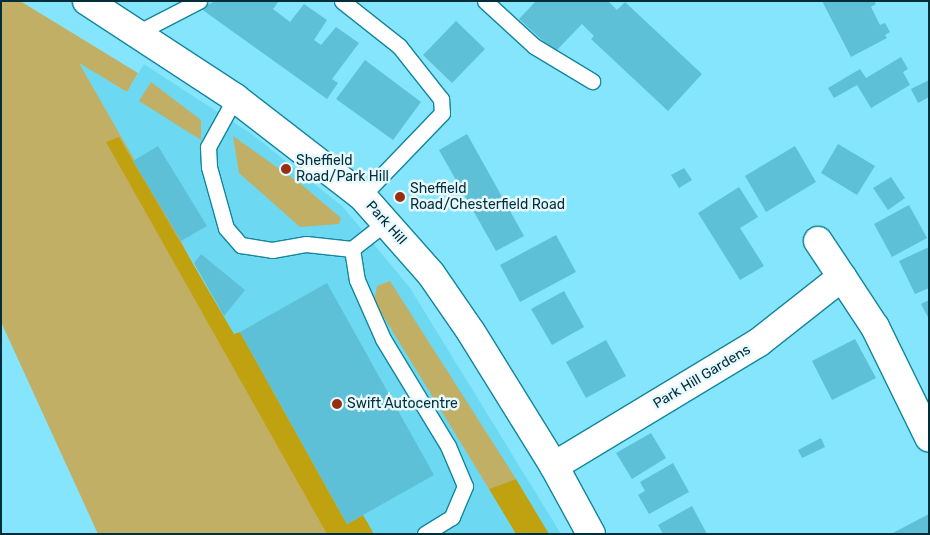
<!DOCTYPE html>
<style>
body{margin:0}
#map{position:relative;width:930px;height:535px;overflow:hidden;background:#84e5fd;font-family:Rubik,sans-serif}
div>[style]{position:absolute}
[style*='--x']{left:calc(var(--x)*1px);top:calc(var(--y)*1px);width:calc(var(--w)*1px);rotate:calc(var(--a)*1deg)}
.built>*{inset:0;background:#6dd8f1}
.green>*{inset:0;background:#c1af66}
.forest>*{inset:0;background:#c0a210}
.building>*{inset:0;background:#5ec0d7}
.roads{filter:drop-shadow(1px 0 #13859c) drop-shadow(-1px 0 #13859c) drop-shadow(0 1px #13859c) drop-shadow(0 -1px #13859c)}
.lane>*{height:15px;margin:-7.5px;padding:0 7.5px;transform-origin:7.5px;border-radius:7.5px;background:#fff}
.street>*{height:28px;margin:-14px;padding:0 14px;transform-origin:14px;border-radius:14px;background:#fff}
.secondary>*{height:28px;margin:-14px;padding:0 14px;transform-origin:14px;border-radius:14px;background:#fff}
.dots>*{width:14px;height:14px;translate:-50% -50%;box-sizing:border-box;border:2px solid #e7f9fe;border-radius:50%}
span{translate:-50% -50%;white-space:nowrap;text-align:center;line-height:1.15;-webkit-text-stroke:5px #e7f9fe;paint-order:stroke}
.poi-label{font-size:14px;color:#012e38}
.left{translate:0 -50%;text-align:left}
.street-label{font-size:14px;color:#012e38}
.frame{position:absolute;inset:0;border:2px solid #012e38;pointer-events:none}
</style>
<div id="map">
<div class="built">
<i style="clip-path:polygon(78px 62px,127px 92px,144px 64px,253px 135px,343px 207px,410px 288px,561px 534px,335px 534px,234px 334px)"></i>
</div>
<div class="green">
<i style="clip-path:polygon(1px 1px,20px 1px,138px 73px,127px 92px,79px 63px,181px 241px,335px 534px,98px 534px,1px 322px)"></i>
<i style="clip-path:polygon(151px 82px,201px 120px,201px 140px,139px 101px)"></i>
<i style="clip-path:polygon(233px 136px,302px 185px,341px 218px,339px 224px,300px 227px,239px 173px)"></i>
<i style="clip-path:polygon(390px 281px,516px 479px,489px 489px,374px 301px,377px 286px)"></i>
</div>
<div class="forest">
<i style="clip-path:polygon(119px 137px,234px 334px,240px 332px,347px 524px,363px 515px,374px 534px,327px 534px,106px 142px)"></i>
<i style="clip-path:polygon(516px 479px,549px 534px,516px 534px,489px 489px)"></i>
</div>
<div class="building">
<i style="clip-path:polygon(216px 1px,279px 1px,273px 9px,290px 22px,304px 4px,327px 20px,314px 40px,321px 45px,336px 27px,359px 43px,332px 79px,338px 83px,327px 99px,200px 8px)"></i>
<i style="clip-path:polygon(536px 1px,608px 1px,617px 10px,625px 2px,702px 74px,668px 111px,591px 39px,594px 36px,582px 24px,555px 52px,519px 19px)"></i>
<i style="clip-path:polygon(822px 1px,874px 1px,876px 4px,871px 7px,880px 25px,885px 23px,890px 32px,885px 35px,887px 38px,851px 57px)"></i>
<i style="clip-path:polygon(456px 21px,485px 49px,452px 83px,423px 55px)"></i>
<i style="clip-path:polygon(901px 57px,908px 69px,903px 72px,910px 85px,871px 108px,857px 85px,834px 98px,828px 88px,860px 69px,866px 78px)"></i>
<i style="clip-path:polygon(365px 60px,421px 102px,393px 140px,336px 99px)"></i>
<i style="clip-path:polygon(929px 80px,929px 97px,918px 103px,911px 89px)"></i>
<i style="clip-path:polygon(467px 134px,524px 236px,496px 251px,439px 150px)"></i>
<i style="clip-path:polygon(838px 144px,875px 166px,857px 195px,821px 173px)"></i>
<i style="clip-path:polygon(158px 146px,207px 226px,181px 241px,133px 161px)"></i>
<i style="clip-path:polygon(795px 146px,816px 182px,766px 212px,745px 176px)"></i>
<i style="clip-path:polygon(684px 168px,692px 180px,679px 188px,671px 175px)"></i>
<i style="clip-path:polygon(891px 177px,905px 198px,888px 210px,873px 188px)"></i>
<i style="clip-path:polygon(739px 187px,758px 217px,740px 228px,764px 266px,740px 280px,698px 213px)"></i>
<i style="clip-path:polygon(909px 205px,927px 238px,892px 257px,874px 224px)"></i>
<i style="clip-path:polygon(556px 235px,576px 272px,520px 302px,500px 265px)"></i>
<i style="clip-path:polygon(929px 247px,929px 288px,915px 294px,899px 261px)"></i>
<i style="clip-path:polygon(201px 254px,245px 290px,224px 316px,194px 263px)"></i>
<i style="clip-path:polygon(327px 283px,434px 475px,347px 524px,240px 332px)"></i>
<i style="clip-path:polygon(564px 291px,584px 327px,552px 345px,531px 309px)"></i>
<i style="clip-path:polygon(929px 300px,929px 319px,921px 304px)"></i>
<i style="clip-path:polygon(855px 339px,876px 378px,832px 400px,812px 361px)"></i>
<i style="clip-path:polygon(606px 340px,626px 376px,586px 398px,566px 362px)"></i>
<i style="clip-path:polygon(651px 433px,666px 458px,632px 479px,616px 453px)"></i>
<i style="clip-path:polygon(821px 438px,825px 447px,802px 458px,798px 450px)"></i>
<i style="clip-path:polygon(673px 463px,689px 492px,649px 514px,638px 495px,645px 491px,640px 482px)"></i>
<i style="clip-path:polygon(692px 506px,707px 534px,663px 534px,658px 525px)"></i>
<i style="clip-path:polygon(929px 514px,929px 534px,891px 534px)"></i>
</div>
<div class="roads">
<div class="lane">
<i style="--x:342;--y:1;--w:73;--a:38.3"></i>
<i style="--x:399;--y:46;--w:68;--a:51.6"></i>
<i style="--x:441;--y:99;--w:14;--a:86"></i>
<i style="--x:442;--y:113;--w:115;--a:133.9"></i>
<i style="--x:485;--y:1;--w:67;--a:42.6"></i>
<i style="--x:534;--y:46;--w:68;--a:31.1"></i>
<i style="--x:137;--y:33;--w:70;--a:-27.3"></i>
<i style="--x:235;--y:98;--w:56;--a:118.9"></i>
<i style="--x:208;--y:147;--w:20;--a:87"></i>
<i style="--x:209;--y:167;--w:63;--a:74.4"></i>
<i style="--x:226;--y:228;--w:23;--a:49"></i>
<i style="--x:241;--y:245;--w:31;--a:9"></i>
<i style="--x:272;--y:250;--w:35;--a:-10"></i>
<i style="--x:306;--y:244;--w:46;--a:6.2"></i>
<i style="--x:385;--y:223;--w:42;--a:141.8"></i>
<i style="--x:352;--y:249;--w:31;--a:81"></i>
<i style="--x:357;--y:280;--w:64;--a:66.2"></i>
<i style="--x:383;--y:339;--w:125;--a:58.7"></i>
<i style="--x:448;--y:446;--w:43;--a:67"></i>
<i style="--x:465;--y:486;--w:34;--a:113"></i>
<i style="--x:452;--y:517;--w:32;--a:148"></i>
</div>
<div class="street">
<i style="--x:818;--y:241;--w:43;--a:56.3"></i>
<i style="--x:554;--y:466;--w:238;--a:-31.1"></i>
<i style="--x:758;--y:343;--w:107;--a:-38.2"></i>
<i style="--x:842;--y:277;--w:60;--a:56.6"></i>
<i style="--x:875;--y:327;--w:123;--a:63.9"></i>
</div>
<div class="secondary">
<i style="--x:87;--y:1;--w:177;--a:33.2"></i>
<i style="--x:235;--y:98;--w:160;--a:37.7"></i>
<i style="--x:362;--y:196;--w:104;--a:48.5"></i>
<i style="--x:431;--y:274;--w:70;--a:55.4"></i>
<i style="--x:471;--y:332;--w:158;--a:58.2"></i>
<i style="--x:554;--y:466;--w:77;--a:61.4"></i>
</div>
</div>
<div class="dots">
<i style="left:286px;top:169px;background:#973013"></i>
<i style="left:400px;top:197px;background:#973013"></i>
<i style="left:337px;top:404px;background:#973013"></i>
</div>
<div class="poi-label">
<span class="left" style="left:296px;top:169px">Sheffield<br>Road/Park Hill</span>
<span class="left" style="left:410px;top:197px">Sheffield<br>Road/Chesterfield Road</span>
<span class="left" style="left:347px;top:404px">Swift Autocentre</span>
</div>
<div class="street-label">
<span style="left:386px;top:223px;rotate:48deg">Park Hill</span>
<span style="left:702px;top:377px;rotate:-31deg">Park Hill Gardens</span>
</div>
<div class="frame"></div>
</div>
